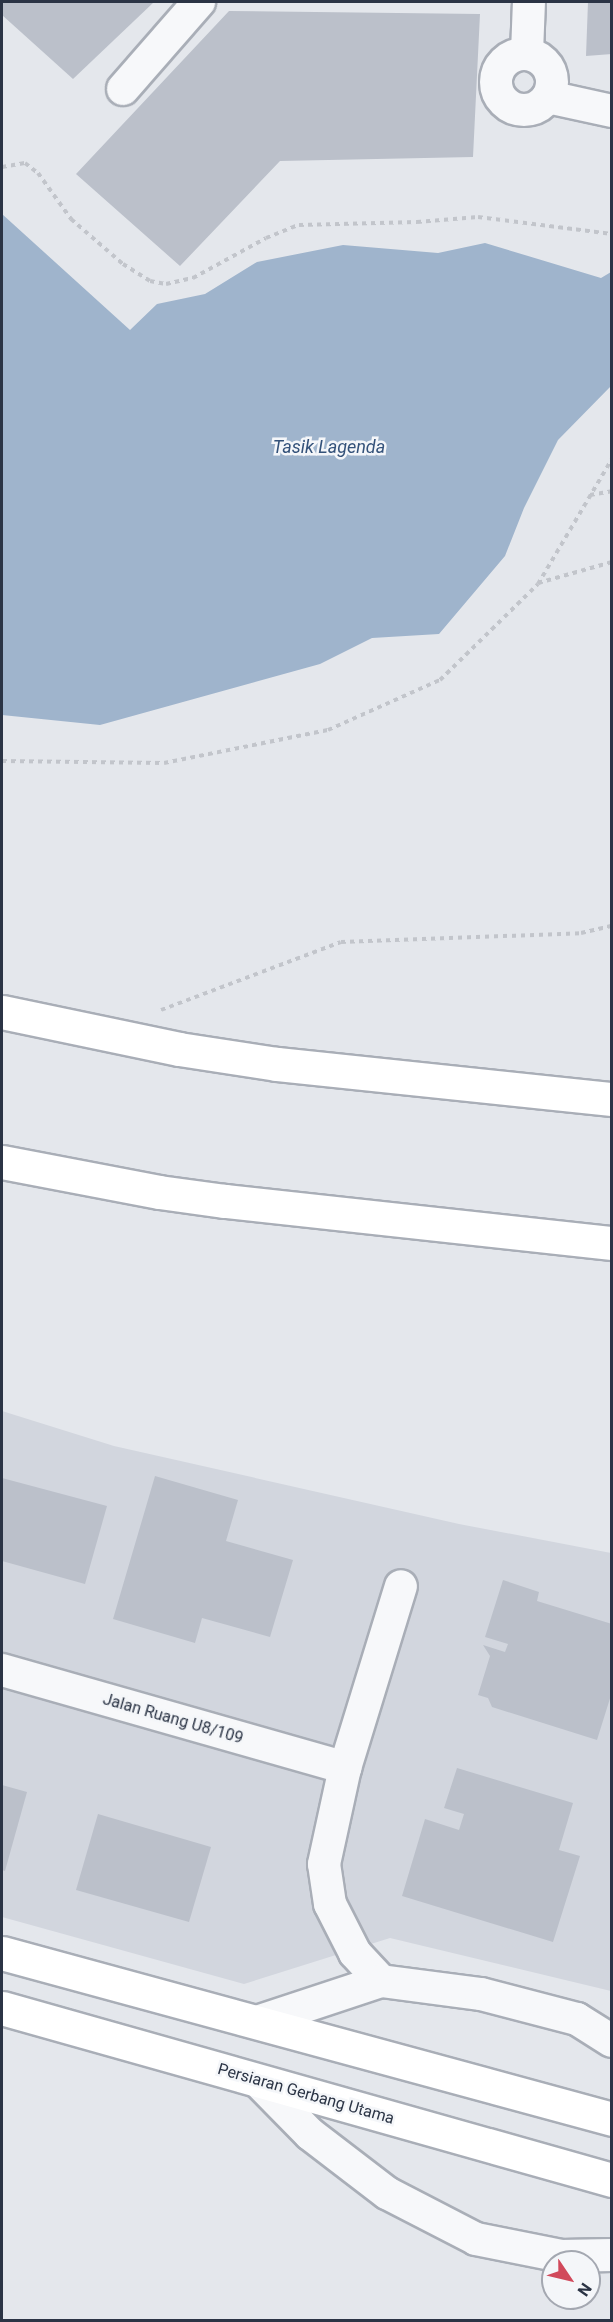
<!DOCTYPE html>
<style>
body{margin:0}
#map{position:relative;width:613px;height:2322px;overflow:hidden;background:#e4e7ec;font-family:Roboto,sans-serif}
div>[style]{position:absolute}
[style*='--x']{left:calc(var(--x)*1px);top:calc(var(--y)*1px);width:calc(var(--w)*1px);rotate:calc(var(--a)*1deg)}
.built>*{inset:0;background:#d2d6de}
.water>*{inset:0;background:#9fb4cc}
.building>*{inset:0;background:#bbc0ca}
.path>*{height:4px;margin-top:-2px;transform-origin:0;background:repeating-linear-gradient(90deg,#c2c5cb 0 4.5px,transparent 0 9px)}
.roads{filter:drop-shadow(2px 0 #a9aeb7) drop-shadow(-2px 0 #a9aeb7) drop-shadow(0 2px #a9aeb7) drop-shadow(0 -2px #a9aeb7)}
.minor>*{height:32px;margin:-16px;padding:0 16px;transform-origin:16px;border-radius:16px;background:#f7f8fa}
.minor>.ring{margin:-16px;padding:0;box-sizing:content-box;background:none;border:32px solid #f7f8fa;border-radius:50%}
.major>*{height:33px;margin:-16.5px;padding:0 16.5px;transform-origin:16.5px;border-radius:16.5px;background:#fff}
.highway>*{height:33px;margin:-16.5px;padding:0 16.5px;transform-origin:16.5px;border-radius:16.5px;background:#fff}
span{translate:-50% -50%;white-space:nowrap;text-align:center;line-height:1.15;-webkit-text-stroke:5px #f4f6f9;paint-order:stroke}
.street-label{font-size:16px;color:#2b3445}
.water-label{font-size:18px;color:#34527a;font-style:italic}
.frame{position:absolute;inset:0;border:3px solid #2b3445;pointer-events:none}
.north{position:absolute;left:541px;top:2250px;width:60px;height:60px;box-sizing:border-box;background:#f4f6f9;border:2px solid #a4a8b1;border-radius:50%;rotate:125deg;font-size:16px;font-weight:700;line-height:24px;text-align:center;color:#2b3445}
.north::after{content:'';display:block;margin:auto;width:21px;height:27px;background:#d1495b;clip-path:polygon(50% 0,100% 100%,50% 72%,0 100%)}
</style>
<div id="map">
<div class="built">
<i style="clip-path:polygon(2px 1411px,114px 1446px,459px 1524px,611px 1553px,611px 1991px,390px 1938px,244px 1984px,2px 1917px)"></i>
</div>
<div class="water">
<i style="clip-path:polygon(2px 214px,130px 330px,157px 304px,205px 294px,257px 262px,343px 245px,438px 253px,485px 243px,601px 278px,611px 272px,611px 386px,558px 440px,524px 508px,505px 556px,439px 634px,372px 638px,320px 664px,100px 725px,2px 715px)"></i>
</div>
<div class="building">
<i style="clip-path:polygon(2px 2px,154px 2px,73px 79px,2px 15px)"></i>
<i style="clip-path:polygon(588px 2px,612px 2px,612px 54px,586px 56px)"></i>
<i style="clip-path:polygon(229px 11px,480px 14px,473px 157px,280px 161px,180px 266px,76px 174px)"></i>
<i style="clip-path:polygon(155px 1476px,238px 1500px,226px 1541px,293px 1560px,270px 1637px,202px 1618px,195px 1643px,113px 1619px)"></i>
<i style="clip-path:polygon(2px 1478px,107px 1506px,85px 1584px,2px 1561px)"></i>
<i style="clip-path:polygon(503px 1580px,539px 1592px,537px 1601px,612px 1624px,612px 1692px,597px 1740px,492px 1707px,488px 1698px,478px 1695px,490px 1656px,483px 1645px,505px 1652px,508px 1644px,485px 1637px)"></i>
<i style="clip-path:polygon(457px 1768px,573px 1803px,559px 1850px,580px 1856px,553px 1942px,402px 1896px,425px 1819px,459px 1830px,464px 1814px,444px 1808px)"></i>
<i style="clip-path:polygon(2px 1785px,27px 1792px,5px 1871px,2px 1870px)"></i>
<i style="clip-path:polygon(98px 1814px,211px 1847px,189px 1922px,76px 1890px)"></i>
</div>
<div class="path">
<i style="--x:2;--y:167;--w:23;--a:-10"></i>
<i style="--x:25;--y:163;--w:16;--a:38"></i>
<i style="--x:38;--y:173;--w:57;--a:54.3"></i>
<i style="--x:71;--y:219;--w:69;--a:40.9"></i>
<i style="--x:123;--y:264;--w:32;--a:32"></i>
<i style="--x:150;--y:281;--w:16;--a:11"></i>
<i style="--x:166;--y:284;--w:28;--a:-13"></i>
<i style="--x:193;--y:278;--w:83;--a:-28.7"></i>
<i style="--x:266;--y:238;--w:35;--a:-22"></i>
<i style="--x:299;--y:225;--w:118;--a:-1.5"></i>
<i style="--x:417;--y:222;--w:61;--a:-4.7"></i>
<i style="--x:478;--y:217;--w:135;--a:7.2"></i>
<i style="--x:590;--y:495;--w:22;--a:-10"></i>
<i style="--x:538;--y:583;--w:77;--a:-15.8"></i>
<i style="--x:2;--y:761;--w:162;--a:0.7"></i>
<i style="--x:164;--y:763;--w:167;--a:-11.4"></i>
<i style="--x:328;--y:730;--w:123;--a:-24.1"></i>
<i style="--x:440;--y:680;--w:137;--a:-44.4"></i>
<i style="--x:538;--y:584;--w:145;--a:-59.4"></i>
<i style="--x:161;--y:1010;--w:192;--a:-20.7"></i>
<i style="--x:341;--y:942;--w:240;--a:-2.1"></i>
<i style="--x:581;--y:933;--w:32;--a:-13"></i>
</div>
<div class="roads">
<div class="minor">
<i style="--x:527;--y:53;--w:51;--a:-87.8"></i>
<i class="ring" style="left:496px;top:54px;width:24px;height:24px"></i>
<i style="--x:123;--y:89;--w:116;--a:-48.9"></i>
<i style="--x:548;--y:97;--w:66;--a:12.3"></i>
<i style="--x:2;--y:1670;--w:357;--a:15.9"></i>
<i style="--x:381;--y:1981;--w:38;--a:-133"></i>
<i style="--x:355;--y:1953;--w:55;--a:-117"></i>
<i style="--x:330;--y:1904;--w:40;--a:-98.5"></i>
<i style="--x:324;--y:1864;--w:98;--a:-77.7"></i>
<i style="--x:345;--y:1768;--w:190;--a:-72.9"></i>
<i style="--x:257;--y:2022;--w:131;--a:-18.3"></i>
<i style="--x:381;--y:1981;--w:101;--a:7.4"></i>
<i style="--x:481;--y:1994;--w:99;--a:14.6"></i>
<i style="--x:577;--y:2019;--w:41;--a:32.2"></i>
<i style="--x:259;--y:2082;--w:73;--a:45.6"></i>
<i style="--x:310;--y:2134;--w:97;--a:37.5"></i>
<i style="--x:387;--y:2193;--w:100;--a:27.3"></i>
<i style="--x:476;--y:2239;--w:87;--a:11.3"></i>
<i style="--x:561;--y:2256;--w:51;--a:-1.1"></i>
</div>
<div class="major">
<i style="--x:2;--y:1953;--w:632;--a:15.22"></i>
<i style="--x:2;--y:2008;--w:634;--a:15.75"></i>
</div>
<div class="highway">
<i style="--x:2;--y:1012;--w:181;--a:11.8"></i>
<i style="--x:179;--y:1049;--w:99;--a:8.7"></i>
<i style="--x:277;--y:1064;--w:337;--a:6"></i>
<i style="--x:2;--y:1162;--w:160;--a:10.8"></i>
<i style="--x:159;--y:1192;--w:67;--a:7.8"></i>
<i style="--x:225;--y:1201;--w:389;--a:6.2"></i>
</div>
</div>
<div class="street-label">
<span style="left:173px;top:1719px;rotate:16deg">Jalan Ruang U8/109</span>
<span style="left:306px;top:2094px;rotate:16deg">Persiaran Gerbang Utama</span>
</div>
<div class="water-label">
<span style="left:329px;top:447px">Tasik Lagenda</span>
</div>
<div class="frame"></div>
<div class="north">N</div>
</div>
